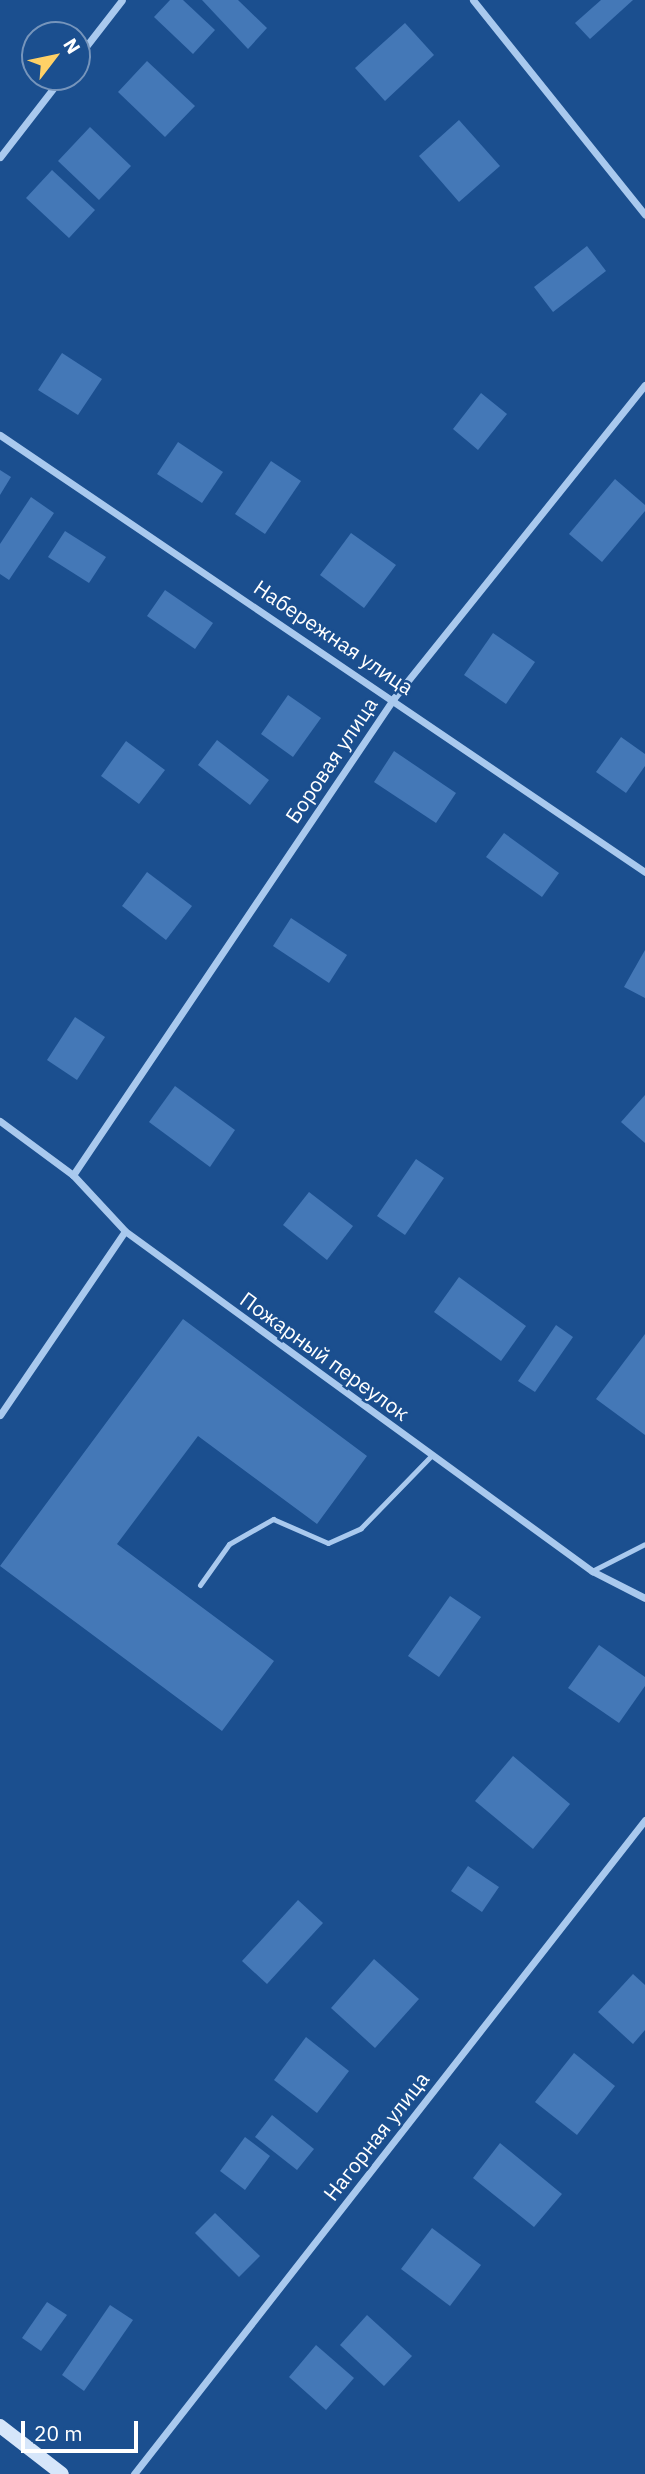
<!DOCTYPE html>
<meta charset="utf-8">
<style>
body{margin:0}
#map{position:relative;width:645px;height:2474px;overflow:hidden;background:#1b4f8f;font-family:"IBM Plex Sans",sans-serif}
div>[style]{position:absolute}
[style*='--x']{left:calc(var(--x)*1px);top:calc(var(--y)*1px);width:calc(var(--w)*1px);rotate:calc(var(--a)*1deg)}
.building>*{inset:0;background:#4478b7}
.lane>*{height:5px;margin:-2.5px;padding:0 2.5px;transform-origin:2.5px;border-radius:2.5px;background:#a9c9ee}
.street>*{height:7px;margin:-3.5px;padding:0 3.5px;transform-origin:3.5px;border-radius:3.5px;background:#a9c9ee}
.secondary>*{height:14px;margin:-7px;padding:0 7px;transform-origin:7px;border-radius:7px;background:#d6e6fa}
span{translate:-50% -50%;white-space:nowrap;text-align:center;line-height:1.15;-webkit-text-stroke:5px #1b4f8f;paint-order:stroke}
.street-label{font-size:21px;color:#fff}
.north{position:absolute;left:21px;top:21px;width:70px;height:70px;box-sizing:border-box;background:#1b4f8f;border:2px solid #7695bc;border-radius:50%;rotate:58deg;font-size:19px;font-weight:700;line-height:28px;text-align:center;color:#fff}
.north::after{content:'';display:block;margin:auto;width:24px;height:32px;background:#ffd166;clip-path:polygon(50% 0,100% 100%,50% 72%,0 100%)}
.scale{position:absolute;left:21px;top:2421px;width:117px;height:32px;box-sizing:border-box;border:4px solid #fff;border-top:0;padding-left:9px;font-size:21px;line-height:24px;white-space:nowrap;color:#fff;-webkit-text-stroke:5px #1b4f8f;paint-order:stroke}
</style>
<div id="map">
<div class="building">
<i style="clip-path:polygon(170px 0,183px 0,215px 30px,193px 54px,154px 17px)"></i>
<i style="clip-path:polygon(202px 0,238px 0,267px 28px,248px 49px)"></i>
<i style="clip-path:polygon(601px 0,633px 0,590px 39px,575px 23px)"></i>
<i style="clip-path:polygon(405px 23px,434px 55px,385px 101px,355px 68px)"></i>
<i style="clip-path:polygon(147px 61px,195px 106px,165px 137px,118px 92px)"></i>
<i style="clip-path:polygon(459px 120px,500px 166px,459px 202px,419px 156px)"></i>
<i style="clip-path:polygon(90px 127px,131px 166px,99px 200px,58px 161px)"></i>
<i style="clip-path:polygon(52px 170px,95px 210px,69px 238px,26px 198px)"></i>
<i style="clip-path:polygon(587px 246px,606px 271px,553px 312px,534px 287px)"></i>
<i style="clip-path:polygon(62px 353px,102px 379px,78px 415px,38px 390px)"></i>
<i style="clip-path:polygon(481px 393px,507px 414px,478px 450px,453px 429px)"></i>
<i style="clip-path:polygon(178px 442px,223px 472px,202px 503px,157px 474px)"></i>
<i style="clip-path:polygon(271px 461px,301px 481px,265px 534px,235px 514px)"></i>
<i style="clip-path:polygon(0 470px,11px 477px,0 495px)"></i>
<i style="clip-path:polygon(615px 479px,645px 505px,645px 511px,602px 562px,569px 534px)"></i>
<i style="clip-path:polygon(31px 497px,54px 513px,9px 580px,0 574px,0 544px)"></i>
<i style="clip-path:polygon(65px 531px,106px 557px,89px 583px,48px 557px)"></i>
<i style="clip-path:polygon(351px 533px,396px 565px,364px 608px,320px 575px)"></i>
<i style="clip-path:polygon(165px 590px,213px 623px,195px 649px,147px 616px)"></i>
<i style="clip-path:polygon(493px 633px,535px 662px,506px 704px,464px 675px)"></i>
<i style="clip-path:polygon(288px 695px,321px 718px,293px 757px,261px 734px)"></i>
<i style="clip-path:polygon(621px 737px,645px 754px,645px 766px,626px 793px,596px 772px)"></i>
<i style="clip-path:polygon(217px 740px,269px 780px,250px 805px,198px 765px)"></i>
<i style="clip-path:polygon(126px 741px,165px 770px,139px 804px,101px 776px)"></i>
<i style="clip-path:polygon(394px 751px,456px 793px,436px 823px,374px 782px)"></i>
<i style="clip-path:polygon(504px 833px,559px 873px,542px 897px,486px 857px)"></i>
<i style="clip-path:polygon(147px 872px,192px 906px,166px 940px,122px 906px)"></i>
<i style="clip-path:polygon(291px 918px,347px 955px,329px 983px,273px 946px)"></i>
<i style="clip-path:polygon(645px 950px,645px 998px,624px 987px)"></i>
<i style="clip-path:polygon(75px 1017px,105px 1037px,77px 1080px,47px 1060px)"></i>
<i style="clip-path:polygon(175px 1086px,235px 1130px,210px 1167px,149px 1122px)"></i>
<i style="clip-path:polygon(645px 1095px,645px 1143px,621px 1122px)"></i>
<i style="clip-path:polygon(416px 1159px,444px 1178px,405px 1235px,377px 1216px)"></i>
<i style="clip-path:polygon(309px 1192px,353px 1226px,327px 1260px,283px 1225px)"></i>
<i style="clip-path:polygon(459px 1277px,526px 1326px,501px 1361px,434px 1312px)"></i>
<i style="clip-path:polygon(183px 1319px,367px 1456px,317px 1524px,198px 1436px,117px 1544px,274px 1661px,222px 1731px,0 1566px)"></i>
<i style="clip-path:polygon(556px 1325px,573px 1337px,535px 1392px,518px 1381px)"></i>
<i style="clip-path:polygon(645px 1334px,645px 1435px,596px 1399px)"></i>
<i style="clip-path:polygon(450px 1596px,481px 1617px,439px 1677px,408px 1656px)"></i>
<i style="clip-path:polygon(599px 1645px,645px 1677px,645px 1686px,619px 1723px,568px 1688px)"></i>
<i style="clip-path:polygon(513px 1756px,570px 1804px,533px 1849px,475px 1801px)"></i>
<i style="clip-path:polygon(468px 1866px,499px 1887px,482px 1912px,451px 1891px)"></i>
<i style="clip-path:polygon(298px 1900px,323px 1923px,267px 1984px,242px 1961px)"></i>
<i style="clip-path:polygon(374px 1959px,419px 1999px,375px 2048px,331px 2008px)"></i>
<i style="clip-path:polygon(633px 1974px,645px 1985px,645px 2030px,633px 2044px,598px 2012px)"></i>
<i style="clip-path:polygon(306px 2037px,349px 2071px,317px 2113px,274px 2080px)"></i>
<i style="clip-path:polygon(574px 2053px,615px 2086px,577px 2135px,535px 2102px)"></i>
<i style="clip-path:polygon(272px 2115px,314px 2149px,297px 2170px,255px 2137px)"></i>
<i style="clip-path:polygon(245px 2137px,270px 2156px,245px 2190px,220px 2171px)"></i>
<i style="clip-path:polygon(500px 2143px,562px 2194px,534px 2227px,473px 2178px)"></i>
<i style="clip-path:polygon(215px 2213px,260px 2256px,239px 2277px,195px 2233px)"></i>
<i style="clip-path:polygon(432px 2228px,481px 2265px,450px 2306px,401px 2269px)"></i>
<i style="clip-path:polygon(47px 2302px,67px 2315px,41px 2351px,22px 2338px)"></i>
<i style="clip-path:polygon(110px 2305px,133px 2320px,84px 2391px,62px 2375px)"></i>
<i style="clip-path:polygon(367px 2315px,412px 2356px,384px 2386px,340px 2345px)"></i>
<i style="clip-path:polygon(316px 2345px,354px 2378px,326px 2410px,289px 2377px)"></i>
</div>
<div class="lane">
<i style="--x:592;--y:1571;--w:59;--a:-27"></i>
<i style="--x:200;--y:1585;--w:50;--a:-54.7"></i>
<i style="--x:229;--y:1544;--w:51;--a:-29.6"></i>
<i style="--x:273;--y:1519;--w:60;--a:23.6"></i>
<i style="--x:328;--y:1543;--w:36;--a:-24"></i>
<i style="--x:361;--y:1528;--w:100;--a:-45.8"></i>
</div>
<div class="street">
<i style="--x:473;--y:0;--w:275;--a:51.3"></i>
<i style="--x:77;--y:58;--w:73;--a:-52.2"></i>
<i style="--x:0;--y:157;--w:101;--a:-52.2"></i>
<i style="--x:0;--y:435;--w:779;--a:34.12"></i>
<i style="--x:0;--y:1121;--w:91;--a:36.5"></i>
<i style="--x:73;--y:1175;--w:76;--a:47.1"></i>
<i style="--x:125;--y:1231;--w:578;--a:36.06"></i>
<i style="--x:592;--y:1571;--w:59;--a:27"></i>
<i style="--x:73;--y:1175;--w:575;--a:-56.06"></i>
<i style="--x:394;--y:698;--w:401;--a:-51.3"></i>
<i style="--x:0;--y:1415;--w:222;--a:-55.8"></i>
<i style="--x:134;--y:2474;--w:830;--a:-52"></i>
</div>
<div class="secondary">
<i style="--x:0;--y:2426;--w:78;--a:37.7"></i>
</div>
<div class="street-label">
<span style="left:334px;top:637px;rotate:34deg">Набережная улица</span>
<span style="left:331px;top:760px;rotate:-56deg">Боровая улица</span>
<span style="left:325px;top:1356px;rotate:36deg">Пожарный переулок</span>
<span style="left:376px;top:2136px;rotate:-52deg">Нагорная улица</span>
</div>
<div class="north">N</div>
<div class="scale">20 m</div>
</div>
